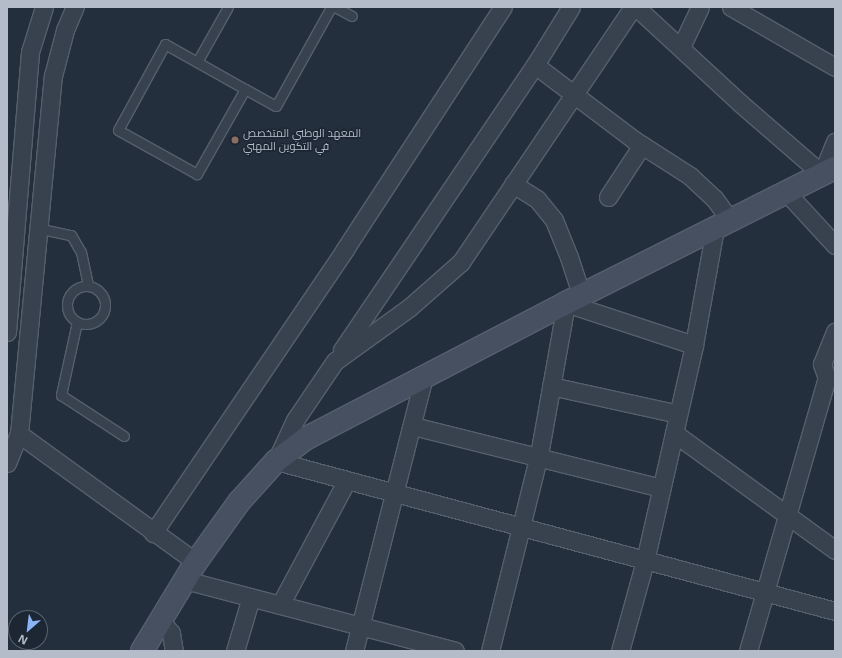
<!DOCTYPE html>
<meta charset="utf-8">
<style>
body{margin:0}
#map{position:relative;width:842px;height:658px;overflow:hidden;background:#242f3e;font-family:"Noto Sans",Cairo,sans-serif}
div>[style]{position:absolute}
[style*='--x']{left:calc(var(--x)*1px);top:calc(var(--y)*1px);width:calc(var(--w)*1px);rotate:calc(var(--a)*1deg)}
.roads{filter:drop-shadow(1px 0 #565f6c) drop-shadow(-1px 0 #565f6c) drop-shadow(0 1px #565f6c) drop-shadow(0 -1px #565f6c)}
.lane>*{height:9px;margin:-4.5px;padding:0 4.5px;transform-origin:4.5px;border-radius:4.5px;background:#38414e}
.lane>.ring{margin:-4.5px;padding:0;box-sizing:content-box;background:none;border:9px solid #38414e;border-radius:50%}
.street>*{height:17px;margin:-8.5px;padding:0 8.5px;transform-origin:8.5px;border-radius:8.5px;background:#38414e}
.secondary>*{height:22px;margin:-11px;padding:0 11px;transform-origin:11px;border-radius:11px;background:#465061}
.dots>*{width:11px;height:11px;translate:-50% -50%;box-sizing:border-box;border:2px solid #1d2633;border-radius:50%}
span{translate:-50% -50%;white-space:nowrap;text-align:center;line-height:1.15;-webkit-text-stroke:3px #1d2633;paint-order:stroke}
.poi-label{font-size:11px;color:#b4bcc9}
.left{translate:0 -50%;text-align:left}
.frame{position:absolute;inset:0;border:8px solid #b4bcc9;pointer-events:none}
.north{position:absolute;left:8px;top:610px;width:40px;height:40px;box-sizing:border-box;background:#1d2633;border:1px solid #59626f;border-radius:50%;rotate:208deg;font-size:11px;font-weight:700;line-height:16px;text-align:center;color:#b4bcc9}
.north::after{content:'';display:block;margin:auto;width:14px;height:18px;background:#8ab4f8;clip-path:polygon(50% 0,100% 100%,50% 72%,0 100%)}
</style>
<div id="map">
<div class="roads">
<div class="lane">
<i style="--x:335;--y:7;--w:19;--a:28"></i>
<i style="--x:197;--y:62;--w:63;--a:-60.6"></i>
<i style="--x:245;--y:89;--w:98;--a:119.5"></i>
<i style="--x:197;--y:174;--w:90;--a:-150.9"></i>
<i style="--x:118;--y:130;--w:98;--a:-61.3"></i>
<i style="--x:165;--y:44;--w:92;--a:29.4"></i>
<i style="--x:245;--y:89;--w:35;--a:29"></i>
<i style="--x:276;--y:106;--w:113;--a:-60.9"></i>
<i style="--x:37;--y:228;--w:35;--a:12"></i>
<i style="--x:71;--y:235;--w:20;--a:60"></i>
<i style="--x:81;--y:252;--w:34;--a:78"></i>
<i class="ring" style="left:67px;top:286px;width:29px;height:29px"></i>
<i style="--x:77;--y:322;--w:75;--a:102.4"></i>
<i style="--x:61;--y:395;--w:75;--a:33.1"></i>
</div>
<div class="street">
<i style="--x:633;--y:7;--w:308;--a:124"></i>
<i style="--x:461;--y:262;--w:68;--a:138.6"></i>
<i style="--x:410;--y:307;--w:92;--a:144.2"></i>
<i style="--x:335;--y:361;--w:71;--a:124.1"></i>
<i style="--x:295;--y:420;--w:45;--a:114.9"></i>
<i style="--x:276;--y:461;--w:579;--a:15.02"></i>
<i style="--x:636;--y:7;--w:142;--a:42.7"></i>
<i style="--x:740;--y:103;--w:108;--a:40.9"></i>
<i style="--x:822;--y:174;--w:35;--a:-68"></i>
<i style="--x:731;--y:7;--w:120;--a:30"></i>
<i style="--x:681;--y:47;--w:44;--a:-64.6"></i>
<i style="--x:535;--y:65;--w:124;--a:37.1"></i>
<i style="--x:634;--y:140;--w:67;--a:32.7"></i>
<i style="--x:690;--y:176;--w:33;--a:43"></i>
<i style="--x:714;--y:198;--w:29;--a:54"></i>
<i style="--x:513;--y:184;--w:28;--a:32"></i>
<i style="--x:537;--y:199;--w:27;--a:51"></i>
<i style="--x:554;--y:220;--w:40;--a:68"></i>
<i style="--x:569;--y:257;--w:40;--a:72"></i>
<i style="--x:787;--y:193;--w:71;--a:47.3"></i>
<i style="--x:608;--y:197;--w:62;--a:-56.8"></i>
<i style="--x:7;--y:332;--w:281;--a:-85.3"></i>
<i style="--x:30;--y:52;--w:47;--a:-72.7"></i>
<i style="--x:342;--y:350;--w:344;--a:-55.9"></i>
<i style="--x:535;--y:65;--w:68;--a:-58.2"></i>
<i style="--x:551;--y:386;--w:130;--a:12.4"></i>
<i style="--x:413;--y:426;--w:256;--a:14"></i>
<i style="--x:674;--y:433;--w:199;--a:36"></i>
<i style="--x:19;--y:434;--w:218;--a:35.9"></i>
<i style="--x:7;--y:463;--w:31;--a:-68"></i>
<i style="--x:19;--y:434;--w:360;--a:-84.6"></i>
<i style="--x:53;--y:76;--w:48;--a:-75.4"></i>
<i style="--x:65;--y:30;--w:25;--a:-67"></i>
<i style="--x:153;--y:533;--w:343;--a:-55.9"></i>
<i style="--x:345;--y:249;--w:289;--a:-56.9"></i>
<i style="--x:185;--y:580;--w:279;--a:14.7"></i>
<i style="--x:280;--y:605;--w:140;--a:-61.8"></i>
<i style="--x:160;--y:620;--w:17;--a:50"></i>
<i style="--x:171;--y:633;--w:18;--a:81"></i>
<i style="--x:235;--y:651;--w:56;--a:-73.5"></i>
<i style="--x:354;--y:651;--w:283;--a:-75.7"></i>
<i style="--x:490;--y:651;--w:202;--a:-76"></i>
<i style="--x:539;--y:455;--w:154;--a:-79.9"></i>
<i style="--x:566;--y:303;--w:135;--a:18.2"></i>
<i style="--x:620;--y:651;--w:93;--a:-74.5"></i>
<i style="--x:645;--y:561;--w:221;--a:-77.2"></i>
<i style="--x:694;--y:345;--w:119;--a:-79.8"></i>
<i style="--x:748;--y:651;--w:284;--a:-73.9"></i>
<i style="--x:827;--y:378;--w:15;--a:-110"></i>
<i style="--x:822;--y:364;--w:35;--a:-68"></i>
</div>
<div class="secondary">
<i style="--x:142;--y:651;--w:104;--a:-58.8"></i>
<i style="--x:196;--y:562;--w:74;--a:-54.4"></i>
<i style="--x:239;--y:502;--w:55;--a:-47.9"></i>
<i style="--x:276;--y:461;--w:39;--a:-37"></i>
<i style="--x:307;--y:438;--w:292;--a:-27.5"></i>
<i style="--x:566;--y:303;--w:301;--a:-26.7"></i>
</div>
</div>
<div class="dots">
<i style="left:235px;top:140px;background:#8d6e63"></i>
</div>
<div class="poi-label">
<span class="left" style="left:243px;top:140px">المعهد الوطني المتخصص<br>في التكوين المهني</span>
</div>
<div class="frame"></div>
<div class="north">N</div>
</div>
